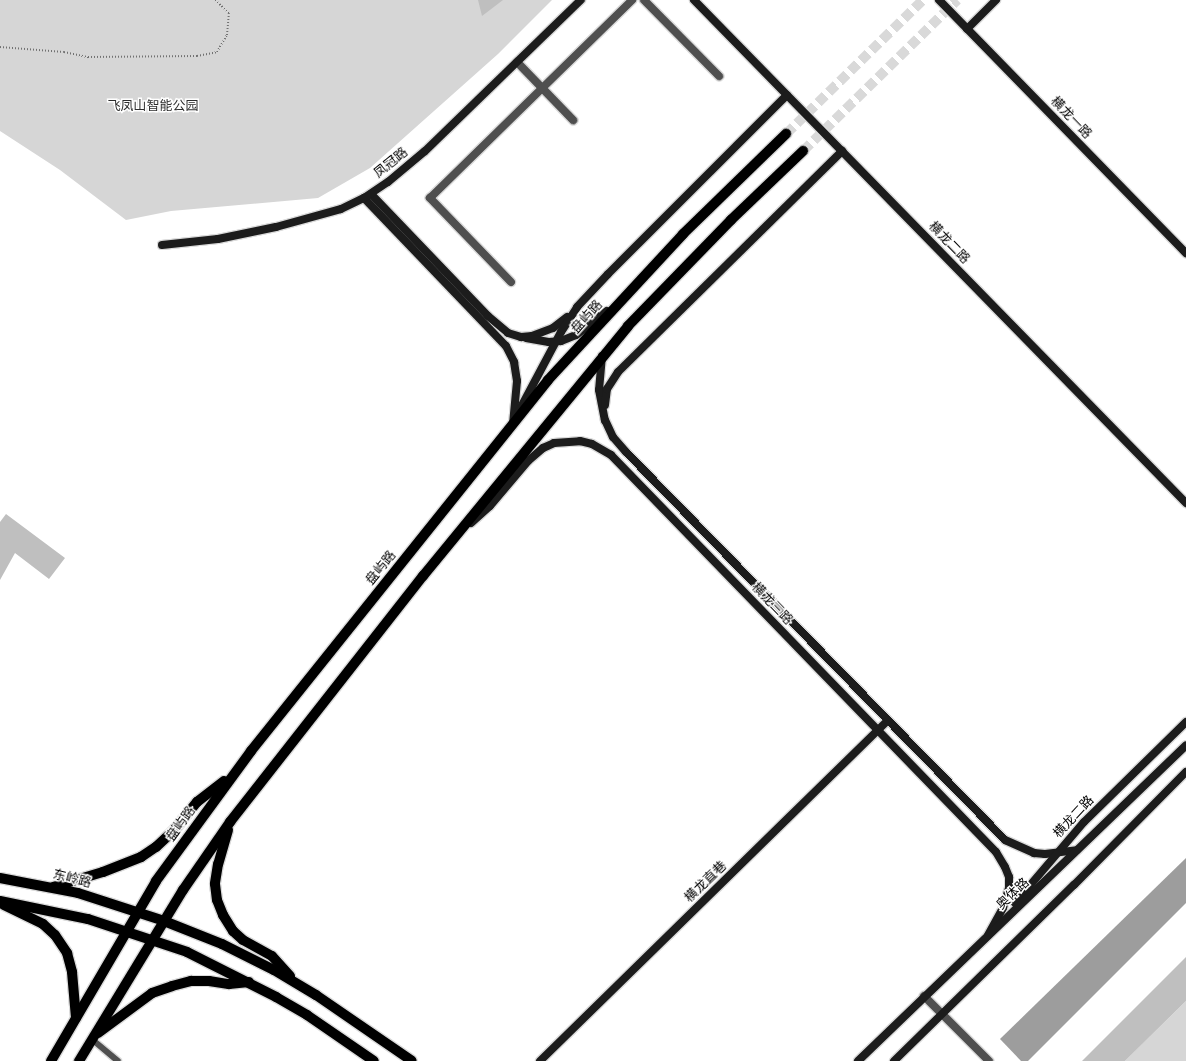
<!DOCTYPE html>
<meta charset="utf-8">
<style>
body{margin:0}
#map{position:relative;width:1186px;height:1061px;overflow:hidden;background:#fff;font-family:"Fira Sans","Noto Sans SC",sans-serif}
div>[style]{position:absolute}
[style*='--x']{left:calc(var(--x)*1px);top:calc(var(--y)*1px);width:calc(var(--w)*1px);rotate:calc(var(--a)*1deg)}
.green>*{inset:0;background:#d6d6d6}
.water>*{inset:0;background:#9d9d9d}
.building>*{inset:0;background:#bfbfbf}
.primary-tunnel>*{height:10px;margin-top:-5px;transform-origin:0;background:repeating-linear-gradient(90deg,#d9d9d9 0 10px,transparent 0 15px)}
.path>*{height:2px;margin-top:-1px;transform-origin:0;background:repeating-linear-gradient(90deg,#717171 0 1px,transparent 0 3px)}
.roads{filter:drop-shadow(1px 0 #dbdbdb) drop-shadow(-1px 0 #dbdbdb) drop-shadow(0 1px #dbdbdb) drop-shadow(0 -1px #dbdbdb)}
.lane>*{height:5.5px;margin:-2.75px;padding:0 2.75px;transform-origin:2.75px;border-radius:2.75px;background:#4f4f4f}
.street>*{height:8px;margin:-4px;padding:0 4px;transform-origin:4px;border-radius:4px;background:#4f4f4f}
.secondary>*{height:8px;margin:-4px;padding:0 4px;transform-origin:4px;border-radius:4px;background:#1c1c1c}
.primary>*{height:10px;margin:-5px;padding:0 5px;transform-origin:5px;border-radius:5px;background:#000}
span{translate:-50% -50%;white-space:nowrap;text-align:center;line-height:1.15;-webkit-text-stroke:3px #fff;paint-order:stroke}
.park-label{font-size:13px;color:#2d2d2d}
.street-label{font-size:13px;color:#000}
</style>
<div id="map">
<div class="green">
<i style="clip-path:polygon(0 0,552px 0,498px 54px,370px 168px,318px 198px,171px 211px,126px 220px,60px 170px,0 131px)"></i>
<i style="clip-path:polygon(1186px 1001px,1186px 1061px,1125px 1061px)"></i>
</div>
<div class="water">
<i style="clip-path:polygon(1186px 858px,1186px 903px,1028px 1061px,1021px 1061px,1000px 1039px)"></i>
</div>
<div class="building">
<i style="clip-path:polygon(478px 0,503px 0,482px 16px)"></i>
<i style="clip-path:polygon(6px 514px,65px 558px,49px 579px,15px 553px,0 580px,0 522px)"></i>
<i style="clip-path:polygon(1186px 957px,1186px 1001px,1125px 1061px,1082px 1061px)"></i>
</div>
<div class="primary-tunnel">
<i style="--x:786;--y:134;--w:192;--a:-44.4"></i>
<i style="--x:803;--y:151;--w:216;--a:-44.4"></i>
</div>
<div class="path">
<i style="--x:0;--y:47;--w:64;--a:4.5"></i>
<i style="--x:64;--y:52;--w:25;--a:12"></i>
<i style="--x:88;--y:57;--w:109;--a:-0.5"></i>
<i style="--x:197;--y:56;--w:20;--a:-11"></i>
<i style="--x:217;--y:52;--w:20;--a:-60"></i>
<i style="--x:227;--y:35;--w:22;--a:-85"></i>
<i style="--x:229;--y:13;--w:19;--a:-137"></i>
</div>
<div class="roads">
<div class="lane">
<i style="--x:92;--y:1039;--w:34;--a:40"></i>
</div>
<div class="street">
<i style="--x:644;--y:0;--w:107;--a:45.4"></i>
<i style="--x:517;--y:62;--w:81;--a:46"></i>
<i style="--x:511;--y:282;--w:117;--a:-134"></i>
<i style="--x:430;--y:198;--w:283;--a:-44.4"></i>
<i style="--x:924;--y:996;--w:92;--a:45"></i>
</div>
<div class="secondary">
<i style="--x:694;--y:0;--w:704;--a:45.63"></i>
<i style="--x:939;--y:0;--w:354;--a:45.7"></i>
<i style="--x:967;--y:29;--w:41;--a:-45"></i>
<i style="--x:371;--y:194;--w:169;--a:46.2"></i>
<i style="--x:488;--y:316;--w:26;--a:40"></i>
<i style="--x:508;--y:333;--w:14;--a:17"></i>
<i style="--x:521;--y:337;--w:11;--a:-5"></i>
<i style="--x:532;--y:336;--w:22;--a:-21"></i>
<i style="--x:553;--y:328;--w:18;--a:-38"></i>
<i style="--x:364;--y:198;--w:205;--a:46.2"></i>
<i style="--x:506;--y:346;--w:18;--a:63"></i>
<i style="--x:514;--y:362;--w:19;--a:81"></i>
<i style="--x:517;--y:381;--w:43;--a:95.3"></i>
<i style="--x:162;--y:245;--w:56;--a:-6.1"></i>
<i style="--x:218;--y:239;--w:59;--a:-11.7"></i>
<i style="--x:276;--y:227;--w:67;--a:-15.5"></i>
<i style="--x:341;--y:209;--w:25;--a:-26"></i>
<i style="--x:364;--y:198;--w:29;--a:-34"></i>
<i style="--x:388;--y:182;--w:48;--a:-40"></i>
<i style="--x:425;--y:151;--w:217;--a:-44.1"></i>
<i style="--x:526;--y:338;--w:23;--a:10"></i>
<i style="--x:549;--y:342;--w:12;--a:-5"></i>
<i style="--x:561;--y:341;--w:16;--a:-22"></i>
<i style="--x:576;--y:335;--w:39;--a:-38"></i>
<i style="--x:602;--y:356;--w:34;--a:95"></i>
<i style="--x:599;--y:390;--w:31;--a:79"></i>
<i style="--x:605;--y:420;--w:19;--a:65"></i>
<i style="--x:613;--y:437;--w:20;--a:49"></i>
<i style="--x:626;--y:452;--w:542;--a:45.67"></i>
<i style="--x:1005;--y:840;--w:32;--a:24"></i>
<i style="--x:1034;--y:853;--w:11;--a:5"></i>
<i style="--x:1045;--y:854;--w:32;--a:-7"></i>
<i style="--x:605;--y:405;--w:16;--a:-83"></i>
<i style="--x:607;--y:389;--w:20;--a:-57"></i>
<i style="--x:618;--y:372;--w:315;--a:-44.6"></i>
<i style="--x:519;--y:411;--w:89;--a:-62"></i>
<i style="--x:561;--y:332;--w:30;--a:-57"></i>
<i style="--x:577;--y:307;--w:45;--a:-46.8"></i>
<i style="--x:608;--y:274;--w:253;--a:-45"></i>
<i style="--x:471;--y:523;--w:25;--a:-42"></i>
<i style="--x:490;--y:506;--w:59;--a:-49.8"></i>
<i style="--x:528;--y:461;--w:20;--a:-41"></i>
<i style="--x:543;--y:448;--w:12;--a:-24"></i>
<i style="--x:554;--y:443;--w:26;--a:-4"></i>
<i style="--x:580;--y:441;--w:12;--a:14"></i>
<i style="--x:592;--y:444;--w:22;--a:30"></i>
<i style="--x:611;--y:455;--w:553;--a:45.88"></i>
<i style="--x:996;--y:852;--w:17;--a:59"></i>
<i style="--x:1005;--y:867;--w:11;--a:68"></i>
<i style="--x:1009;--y:877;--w:11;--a:90"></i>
<i style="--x:1009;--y:888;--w:21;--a:107"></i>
<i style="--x:1003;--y:908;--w:31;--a:119"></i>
<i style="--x:1015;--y:903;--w:106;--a:-49.6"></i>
<i style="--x:1084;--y:822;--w:143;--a:-44.4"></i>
<i style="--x:540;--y:1061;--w:487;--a:-44.4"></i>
<i style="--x:858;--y:1061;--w:455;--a:-43.9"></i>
<i style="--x:894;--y:1061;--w:252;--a:-44.4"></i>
<i style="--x:1074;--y:885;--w:159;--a:-45.3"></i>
</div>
<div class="primary">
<i style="--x:228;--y:830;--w:35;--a:106"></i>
<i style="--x:218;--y:864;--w:20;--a:99"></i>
<i style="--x:215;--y:884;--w:16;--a:83"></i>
<i style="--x:217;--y:900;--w:16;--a:68"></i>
<i style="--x:223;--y:915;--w:19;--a:58"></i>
<i style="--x:233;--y:931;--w:13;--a:42"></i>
<i style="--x:243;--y:940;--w:33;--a:29"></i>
<i style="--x:272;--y:956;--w:27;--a:48"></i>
<i style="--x:0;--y:878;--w:79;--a:10.9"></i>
<i style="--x:78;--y:893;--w:90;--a:18"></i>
<i style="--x:164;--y:921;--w:62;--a:21.6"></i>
<i style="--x:222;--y:944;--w:58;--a:26.6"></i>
<i style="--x:274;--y:970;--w:49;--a:30.8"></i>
<i style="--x:316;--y:995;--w:116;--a:34.5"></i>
<i style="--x:53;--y:887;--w:52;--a:-16.7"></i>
<i style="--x:103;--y:872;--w:41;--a:-21.5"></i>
<i style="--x:141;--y:857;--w:18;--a:-34"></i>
<i style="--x:156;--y:847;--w:26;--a:-43"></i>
<i style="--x:175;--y:829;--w:35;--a:-51"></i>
<i style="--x:197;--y:802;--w:34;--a:-38"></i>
<i style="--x:0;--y:901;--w:90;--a:11.6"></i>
<i style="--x:88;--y:919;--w:104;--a:18.4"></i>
<i style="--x:187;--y:952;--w:100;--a:26.8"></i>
<i style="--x:276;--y:997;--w:36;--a:30"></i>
<i style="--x:307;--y:1015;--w:81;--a:34.5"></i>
<i style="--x:4;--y:905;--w:43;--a:26"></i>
<i style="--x:43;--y:924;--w:16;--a:43"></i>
<i style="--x:55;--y:935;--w:22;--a:56"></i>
<i style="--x:67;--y:953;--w:20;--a:75"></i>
<i style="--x:72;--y:972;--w:46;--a:85"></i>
<i style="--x:98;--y:1033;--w:67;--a:-36.5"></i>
<i style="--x:152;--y:993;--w:21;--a:-19"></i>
<i style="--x:172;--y:986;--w:20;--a:-15"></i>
<i style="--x:191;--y:981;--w:18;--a:0"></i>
<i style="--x:209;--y:981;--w:20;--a:9"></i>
<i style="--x:229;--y:984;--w:20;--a:-6"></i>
<i style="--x:51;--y:1061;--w:208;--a:-59.7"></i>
<i style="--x:156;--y:881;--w:161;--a:-53.8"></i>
<i style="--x:251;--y:751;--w:475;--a:-51.3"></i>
<i style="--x:548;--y:380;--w:199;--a:-47.2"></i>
<i style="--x:683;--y:234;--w:144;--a:-44.2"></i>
<i style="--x:79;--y:1061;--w:200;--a:-58.7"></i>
<i style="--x:183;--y:890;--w:83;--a:-55.3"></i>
<i style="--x:230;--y:822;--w:313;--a:-51.9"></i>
<i style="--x:423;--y:576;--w:323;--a:-50.6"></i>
<i style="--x:628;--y:326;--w:148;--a:-45.8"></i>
<i style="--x:731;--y:220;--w:100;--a:-43.8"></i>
</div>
</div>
<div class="park-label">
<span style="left:153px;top:106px">飞凤山智能公园</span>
</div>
<div class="street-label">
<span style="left:1071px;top:118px;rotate:46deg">横龙一路</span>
<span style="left:391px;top:163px;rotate:-39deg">凤冠路</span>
<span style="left:949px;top:243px;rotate:46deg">横龙二路</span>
<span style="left:587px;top:317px;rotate:-48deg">盘屿路</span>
<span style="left:381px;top:568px;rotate:-51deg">盘屿路</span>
<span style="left:772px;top:604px;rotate:46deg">横龙三路</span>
<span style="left:1074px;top:817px;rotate:-47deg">横龙二路</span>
<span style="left:181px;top:824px;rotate:-54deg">盘屿路</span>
<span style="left:72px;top:879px;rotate:14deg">东岭路</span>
<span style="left:706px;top:882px;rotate:-44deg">横龙直巷</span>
<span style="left:1013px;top:894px;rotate:-43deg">奥体路</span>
</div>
</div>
